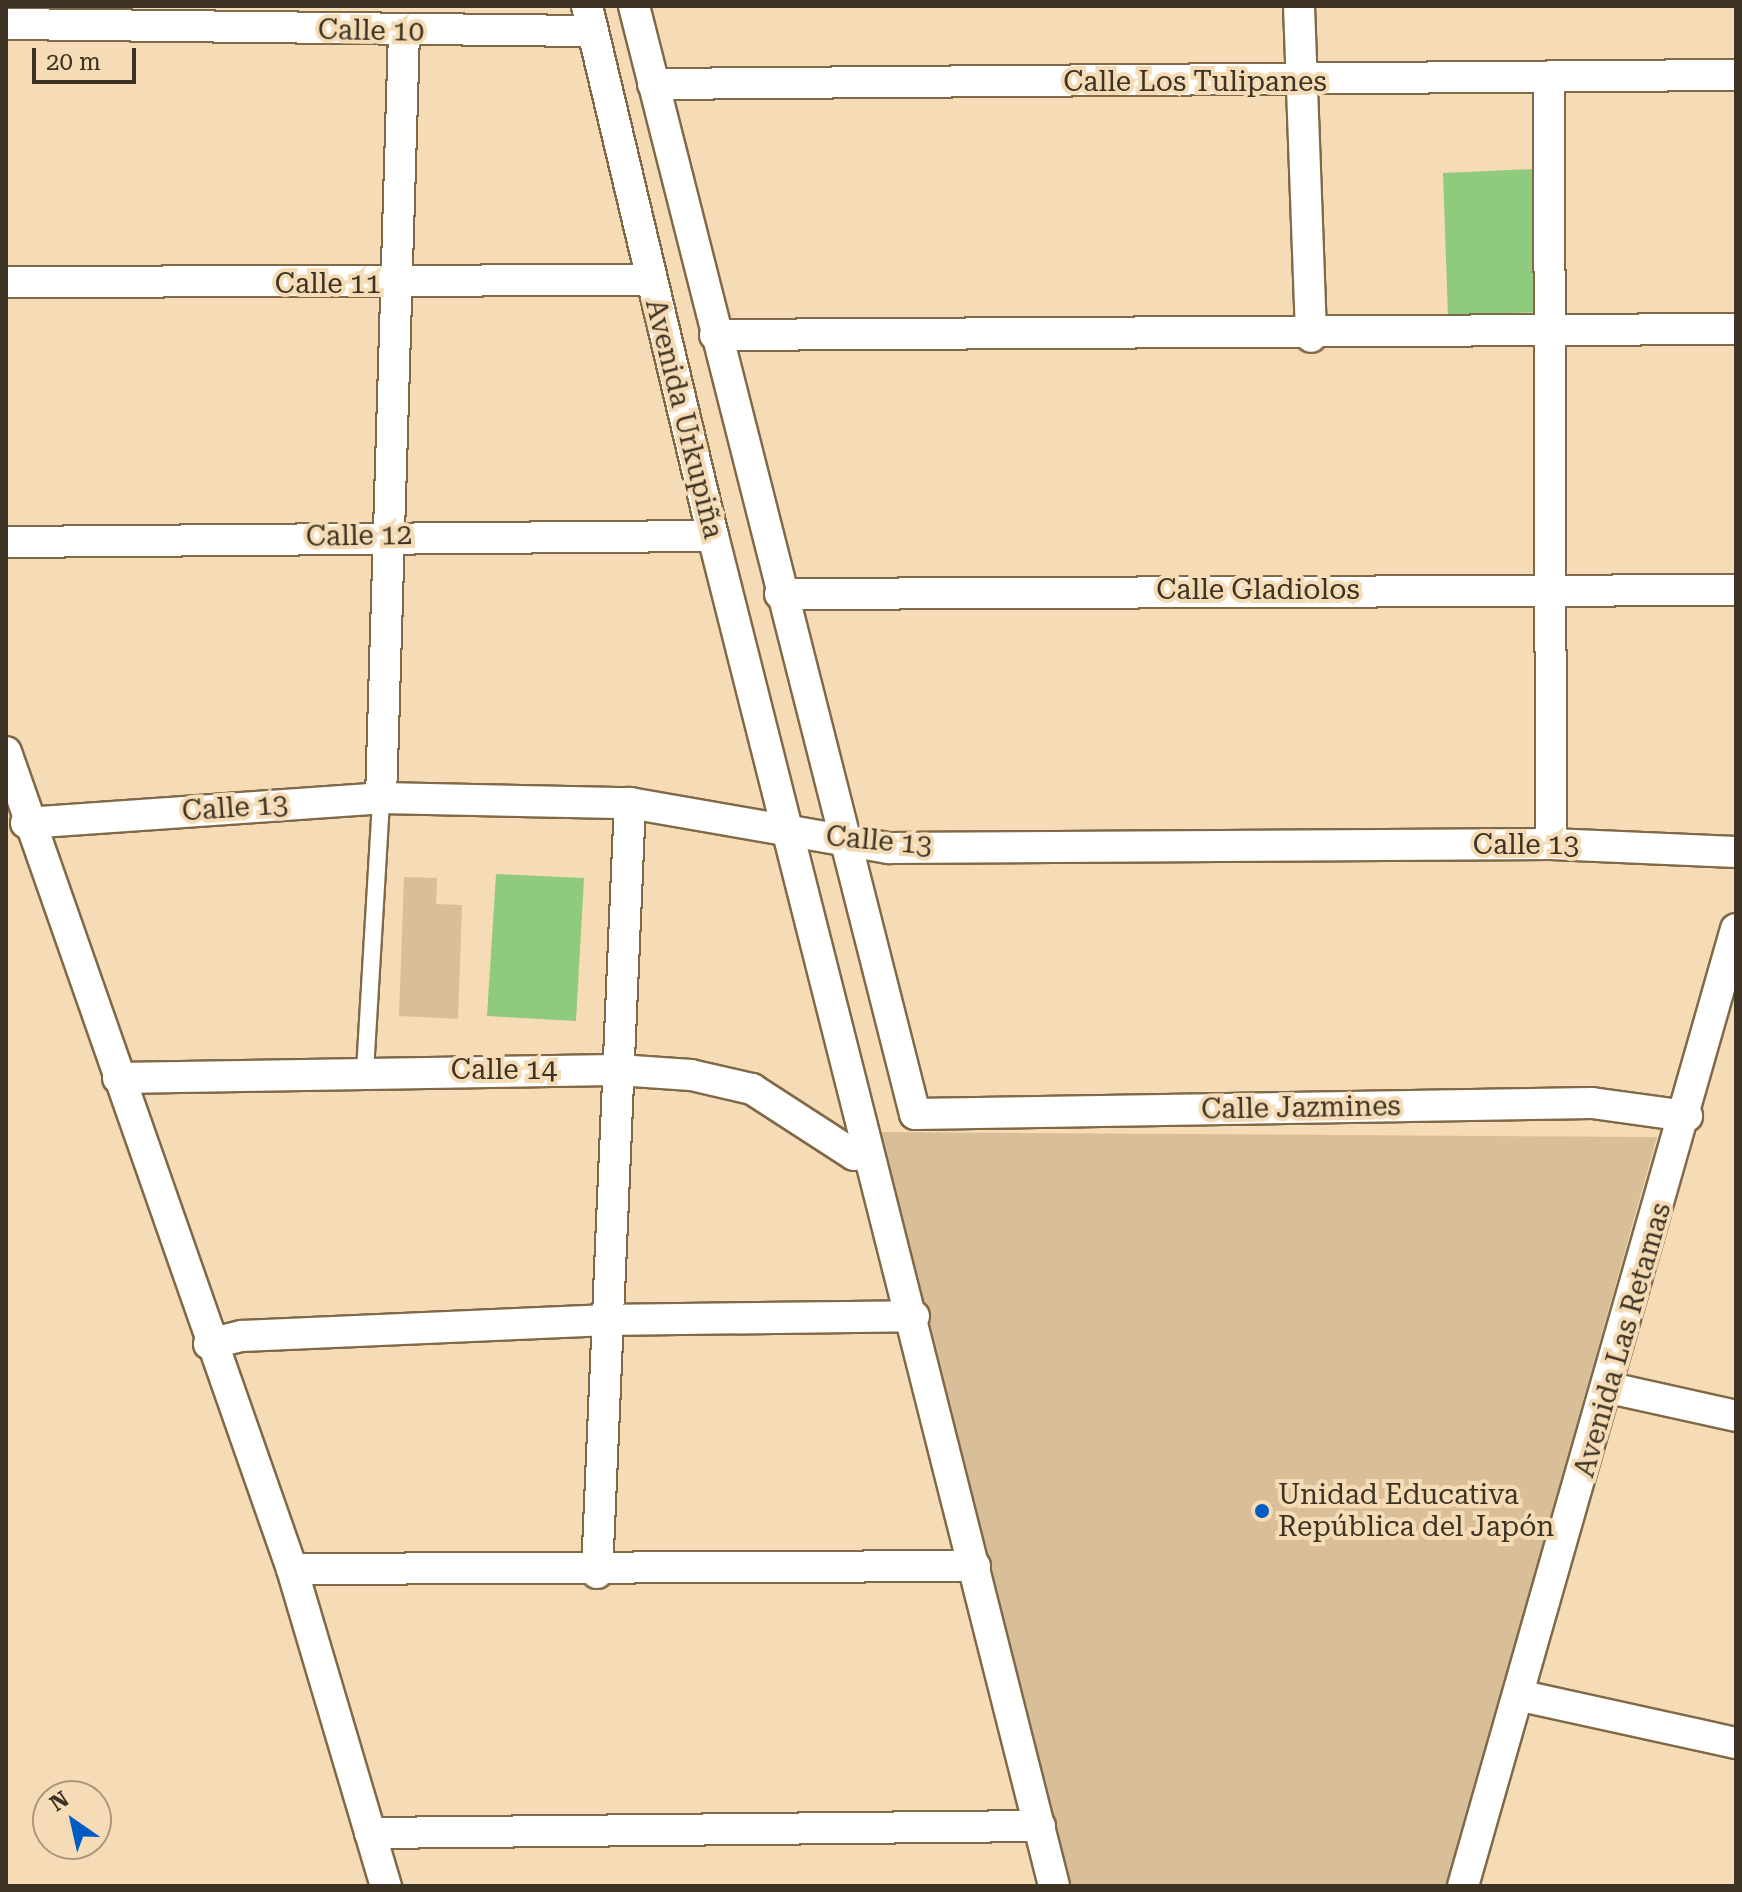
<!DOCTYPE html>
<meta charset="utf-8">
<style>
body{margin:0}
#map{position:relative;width:1742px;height:1892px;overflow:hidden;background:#f5dcb6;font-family:"Roboto Serif",serif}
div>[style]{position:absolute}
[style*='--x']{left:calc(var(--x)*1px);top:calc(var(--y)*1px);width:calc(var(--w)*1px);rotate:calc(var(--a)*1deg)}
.green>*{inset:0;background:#90ca7c}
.building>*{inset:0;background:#d8bf9a}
.roads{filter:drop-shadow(2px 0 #806947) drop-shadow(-2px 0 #806947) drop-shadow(0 2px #806947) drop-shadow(0 -2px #806947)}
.service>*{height:16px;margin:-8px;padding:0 8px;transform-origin:8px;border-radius:8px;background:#fff}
.minor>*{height:30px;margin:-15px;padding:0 15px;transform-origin:15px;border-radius:15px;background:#fff}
.dots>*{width:22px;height:22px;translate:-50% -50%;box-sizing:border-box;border:4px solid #f5dcb6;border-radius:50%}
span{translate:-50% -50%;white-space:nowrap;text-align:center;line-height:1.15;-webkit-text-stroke:8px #f5dcb6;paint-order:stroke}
.street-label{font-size:28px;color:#3d3324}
.poi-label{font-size:28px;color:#3d3324}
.left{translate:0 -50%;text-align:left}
.frame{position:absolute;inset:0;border:8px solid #3d3324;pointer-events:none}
.north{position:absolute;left:32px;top:1780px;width:80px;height:80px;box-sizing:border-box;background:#f5dcb6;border:2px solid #ab987c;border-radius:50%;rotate:326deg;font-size:22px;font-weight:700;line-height:32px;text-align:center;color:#3d3324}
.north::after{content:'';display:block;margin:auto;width:28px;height:36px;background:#015bc4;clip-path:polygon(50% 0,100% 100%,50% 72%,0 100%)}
.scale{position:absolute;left:32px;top:48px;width:104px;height:36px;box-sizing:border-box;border:4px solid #3d3324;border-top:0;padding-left:10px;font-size:24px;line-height:28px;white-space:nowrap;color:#3d3324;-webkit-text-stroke:6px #f5dcb6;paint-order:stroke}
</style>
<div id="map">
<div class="green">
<i style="clip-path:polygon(1533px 169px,1539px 312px,1448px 316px,1443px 173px)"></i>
<i style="clip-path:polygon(496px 874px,584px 878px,576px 1021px,487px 1016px)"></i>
</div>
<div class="building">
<i style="clip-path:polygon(404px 877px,437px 878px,436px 904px,462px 905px,458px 1019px,399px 1016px)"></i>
<i style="clip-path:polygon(880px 1132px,1657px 1137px,1447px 1886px,1066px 1886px)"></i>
</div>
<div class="roads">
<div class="service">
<i style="--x:365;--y:1071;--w:273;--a:-86.6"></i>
</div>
<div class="minor">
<i style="--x:587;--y:6;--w:545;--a:76.63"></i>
<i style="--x:713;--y:536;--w:1392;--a:75.82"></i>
<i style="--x:634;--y:6;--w:1143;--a:75.77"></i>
<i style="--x:915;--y:1114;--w:677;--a:-0.93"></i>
<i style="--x:1592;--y:1103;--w:96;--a:7.8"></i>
<i style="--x:1299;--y:6;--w:331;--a:87.9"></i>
<i style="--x:6;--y:24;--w:585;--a:0.69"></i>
<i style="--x:1549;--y:77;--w:767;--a:89.85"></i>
<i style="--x:653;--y:84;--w:1083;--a:-0.48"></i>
<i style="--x:6;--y:282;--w:644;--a:-0.18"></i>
<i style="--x:715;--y:335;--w:1021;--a:-0.34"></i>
<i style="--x:6;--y:542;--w:707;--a:-0.49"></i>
<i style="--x:780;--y:594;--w:956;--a:-0.24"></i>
<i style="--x:6;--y:752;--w:866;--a:70.71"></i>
<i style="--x:292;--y:1569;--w:331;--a:73.5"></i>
<i style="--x:381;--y:798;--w:766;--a:-88.28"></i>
<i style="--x:26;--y:823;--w:356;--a:-4"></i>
<i style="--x:381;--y:798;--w:249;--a:1.2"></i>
<i style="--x:630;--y:803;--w:263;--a:9.9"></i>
<i style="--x:889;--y:848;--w:662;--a:-0.35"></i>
<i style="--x:1551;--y:844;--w:185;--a:2.5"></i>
<i style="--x:118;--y:1078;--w:500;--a:-0.92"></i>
<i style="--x:618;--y:1070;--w:73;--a:3.9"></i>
<i style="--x:691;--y:1075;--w:63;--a:12.9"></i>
<i style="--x:752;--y:1089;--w:121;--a:32.9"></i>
<i style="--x:854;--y:1155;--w:14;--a:-8"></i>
<i style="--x:209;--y:1344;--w:34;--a:-14"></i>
<i style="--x:242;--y:1336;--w:361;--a:-2.5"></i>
<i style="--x:603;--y:1320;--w:311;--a:-0.7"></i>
<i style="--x:1610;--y:1388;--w:129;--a:12.5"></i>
<i style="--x:292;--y:1569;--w:683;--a:-0.25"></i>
<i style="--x:597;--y:1573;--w:771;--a:-87.55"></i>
<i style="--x:1522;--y:1696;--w:219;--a:12.4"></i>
<i style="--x:370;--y:1833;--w:670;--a:-0.6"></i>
<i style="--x:1463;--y:1886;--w:995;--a:-74.08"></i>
</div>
</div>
<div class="dots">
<i style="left:1262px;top:1511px;background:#015bc4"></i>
</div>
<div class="street-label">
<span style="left:371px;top:31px;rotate:1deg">Calle 10</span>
<span style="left:1195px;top:82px">Calle Los Tulipanes</span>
<span style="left:328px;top:284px">Calle 11</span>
<span style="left:684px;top:419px;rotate:76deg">Avenida Urkupiña</span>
<span style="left:359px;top:536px;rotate:-1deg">Calle 12</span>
<span style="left:1258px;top:590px">Calle Gladiolos</span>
<span style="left:235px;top:808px;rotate:-4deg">Calle 13</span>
<span style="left:879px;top:841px;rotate:5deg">Calle 13</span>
<span style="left:1526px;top:845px">Calle 13</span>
<span style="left:504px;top:1070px">Calle 14</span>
<span style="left:1301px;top:1108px;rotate:-1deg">Calle Jazmines</span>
<span style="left:1623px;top:1340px;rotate:-74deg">Avenida Las Retamas</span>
</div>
<div class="poi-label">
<span class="left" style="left:1278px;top:1511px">Unidad Educativa<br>República del Japón</span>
</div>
<div class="frame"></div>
<div class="north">N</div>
<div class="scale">20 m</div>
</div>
